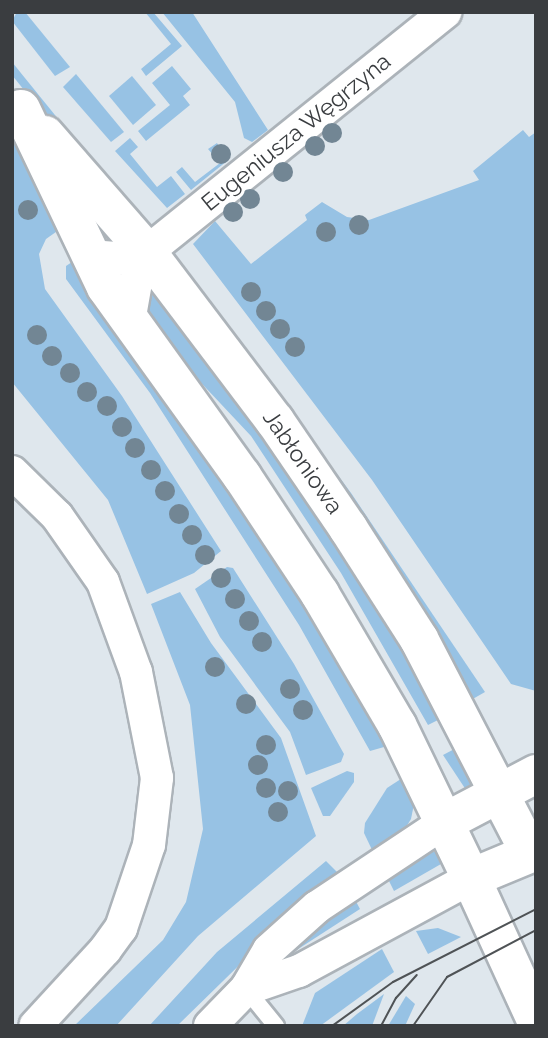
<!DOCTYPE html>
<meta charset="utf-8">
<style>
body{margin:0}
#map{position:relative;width:548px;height:1038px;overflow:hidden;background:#dfe7ed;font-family:Raleway,sans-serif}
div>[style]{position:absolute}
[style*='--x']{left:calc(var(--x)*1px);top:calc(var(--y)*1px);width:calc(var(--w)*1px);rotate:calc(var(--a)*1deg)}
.green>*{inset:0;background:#97c2e4}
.roads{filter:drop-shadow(2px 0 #acb3b9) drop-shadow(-2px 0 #acb3b9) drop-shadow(0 2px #acb3b9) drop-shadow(0 -2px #acb3b9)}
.service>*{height:16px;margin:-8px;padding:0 8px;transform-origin:8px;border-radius:8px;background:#fff}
.minor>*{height:32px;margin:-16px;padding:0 16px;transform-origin:16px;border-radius:16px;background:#fff}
.tertiary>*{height:38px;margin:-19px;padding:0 19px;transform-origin:19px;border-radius:19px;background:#fff}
.secondary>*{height:38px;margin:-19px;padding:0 19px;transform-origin:19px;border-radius:19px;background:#fff}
.tram>*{height:2px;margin:-1px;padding:0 1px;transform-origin:1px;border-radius:1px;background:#4f5356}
.trees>*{width:20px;height:20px;margin:-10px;border-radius:50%;background:#728694}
span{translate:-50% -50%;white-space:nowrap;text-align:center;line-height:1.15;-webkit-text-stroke:6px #fff;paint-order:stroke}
.street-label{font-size:23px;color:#3a3d40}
.frame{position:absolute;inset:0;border:14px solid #3a3d40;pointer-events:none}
</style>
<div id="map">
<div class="green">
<i style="clip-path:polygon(17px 12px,25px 12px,70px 67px,55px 76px,12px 21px)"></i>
<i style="clip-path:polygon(145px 12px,153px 12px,182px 46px,146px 76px,141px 69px,171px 44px)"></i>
<i style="clip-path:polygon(162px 12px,192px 12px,268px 130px,252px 142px,244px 138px,235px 102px)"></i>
<i style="clip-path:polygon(12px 62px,114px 188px,107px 194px,12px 75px)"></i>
<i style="clip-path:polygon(172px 66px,191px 89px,183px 96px,190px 105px,146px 141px,138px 131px,170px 105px,152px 83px)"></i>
<i style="clip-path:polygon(76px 74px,124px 132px,111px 142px,63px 87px)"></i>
<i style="clip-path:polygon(132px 76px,156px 105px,133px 125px,109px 96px)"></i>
<i style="clip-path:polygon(12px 123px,63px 227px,46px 239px,39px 254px,45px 289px,122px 396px,221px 551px,194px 573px,147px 594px,108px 500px,12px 382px)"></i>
<i style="clip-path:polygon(523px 130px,529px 137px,536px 132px,536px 691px,511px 684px,372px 480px,193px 244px,215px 221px,251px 264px,307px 220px,305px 215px,322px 202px,347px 217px,369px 220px,479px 180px,473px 171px)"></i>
<i style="clip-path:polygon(130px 138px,138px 147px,130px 154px,157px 187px,171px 176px,185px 194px,167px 208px,115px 151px)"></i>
<i style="clip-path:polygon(217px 143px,227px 161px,191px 190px,176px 172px,182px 167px,195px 182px,220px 163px,208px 149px)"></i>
<i style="clip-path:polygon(78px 258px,219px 467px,391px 745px,370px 751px,299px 625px,150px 393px,66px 279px,66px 266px)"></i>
<i style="clip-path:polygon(147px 271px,264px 433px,446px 716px,428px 725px,341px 573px,251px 436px,174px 354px,146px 311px)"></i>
<i style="clip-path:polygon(257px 366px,351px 493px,485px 692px,471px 700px)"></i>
<i style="clip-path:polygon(227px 567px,233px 568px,294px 664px,344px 754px,341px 762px,306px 775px,290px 732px,220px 637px,195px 589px)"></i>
<i style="clip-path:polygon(180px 592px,211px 643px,281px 738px,316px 836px,198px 936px,116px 1026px,74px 1026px,163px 940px,186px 902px,203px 829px,190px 705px,151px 604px)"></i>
<i style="clip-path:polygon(462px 745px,476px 789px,470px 796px,443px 755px)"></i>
<i style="clip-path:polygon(347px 771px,354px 773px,354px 782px,330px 816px,323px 816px,311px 788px)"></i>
<i style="clip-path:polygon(407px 775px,414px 804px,411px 819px,403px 832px,374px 854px,364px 833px,365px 823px,387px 788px)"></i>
<i style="clip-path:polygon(425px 852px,437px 852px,441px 864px,394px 891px,384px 871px)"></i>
<i style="clip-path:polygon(326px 861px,342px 877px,270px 935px,177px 1026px,149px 1026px,217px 952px)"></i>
<i style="clip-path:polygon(352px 894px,360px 909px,278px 962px)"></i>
<i style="clip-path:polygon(438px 928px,461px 937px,428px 954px,416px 931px)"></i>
<i style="clip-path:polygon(382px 949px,394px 972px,320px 1026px,302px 1026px,315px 993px)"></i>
<i style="clip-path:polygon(384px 994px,372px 1026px,343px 1026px,357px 1014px)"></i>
<i style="clip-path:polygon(406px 996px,415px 1004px,405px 1026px,388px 1026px)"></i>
</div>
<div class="roads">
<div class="service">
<i style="--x:246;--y:989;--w:48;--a:51"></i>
</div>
<div class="minor">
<i style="--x:89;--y:256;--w:41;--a:4.2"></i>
<i style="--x:130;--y:259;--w:18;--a:-22"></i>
<i style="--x:147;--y:252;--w:383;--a:-38.8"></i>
<i style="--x:129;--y:322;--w:52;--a:-80"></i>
<i style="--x:138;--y:271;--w:21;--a:-65"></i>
<i style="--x:12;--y:472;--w:63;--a:44.4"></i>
<i style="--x:57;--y:516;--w:80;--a:55.1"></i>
<i style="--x:103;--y:582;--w:96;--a:69.9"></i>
<i style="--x:136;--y:672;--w:108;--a:78.8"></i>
<i style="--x:157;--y:778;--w:67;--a:96.8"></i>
<i style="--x:149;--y:845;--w:88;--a:108.6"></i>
<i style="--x:121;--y:928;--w:27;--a:126"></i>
<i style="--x:105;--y:950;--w:103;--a:132.6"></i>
<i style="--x:246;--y:989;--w:56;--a:-18.8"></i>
<i style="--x:299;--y:971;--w:196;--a:-28.4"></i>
<i style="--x:210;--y:1026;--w:52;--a:-45.8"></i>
<i style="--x:246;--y:989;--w:45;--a:-59.5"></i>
<i style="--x:269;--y:950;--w:64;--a:-41.9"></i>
<i style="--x:317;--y:907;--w:154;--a:-33.6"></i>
</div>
<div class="tertiary">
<i style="--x:471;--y:878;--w:156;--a:65.4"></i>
</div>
<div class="secondary">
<i style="--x:21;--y:109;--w:197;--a:64.5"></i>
<i style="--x:106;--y:287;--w:233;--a:54.3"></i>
<i style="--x:242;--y:476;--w:141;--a:56.5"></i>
<i style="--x:320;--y:594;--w:152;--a:59.6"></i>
<i style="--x:397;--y:725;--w:170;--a:64.2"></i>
<i style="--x:471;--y:878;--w:70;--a:-22.6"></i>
<i style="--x:45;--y:135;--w:155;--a:48.9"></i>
<i style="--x:147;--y:252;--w:212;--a:52.9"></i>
<i style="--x:275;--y:421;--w:130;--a:55.7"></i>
<i style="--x:348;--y:528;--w:132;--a:57.4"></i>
<i style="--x:419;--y:639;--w:241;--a:62.6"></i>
<i style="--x:445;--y:822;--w:103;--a:-27.8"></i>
</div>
</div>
<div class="tram">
<i style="--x:332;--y:1026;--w:75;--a:-35.8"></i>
<i style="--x:393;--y:982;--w:161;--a:-27"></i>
<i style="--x:381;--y:1026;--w:32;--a:-62"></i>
<i style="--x:396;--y:998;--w:31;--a:-48"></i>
<i style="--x:413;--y:1026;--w:60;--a:-55.2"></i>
<i style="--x:447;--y:977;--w:101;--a:-27.8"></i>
</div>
<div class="trees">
<i style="left:332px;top:133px"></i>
<i style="left:315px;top:146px"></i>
<i style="left:221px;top:154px"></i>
<i style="left:283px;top:172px"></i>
<i style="left:250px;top:199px"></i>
<i style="left:28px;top:210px"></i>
<i style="left:233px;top:212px"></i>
<i style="left:359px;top:225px"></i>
<i style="left:326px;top:232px"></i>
<i style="left:251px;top:292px"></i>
<i style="left:266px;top:311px"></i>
<i style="left:280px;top:329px"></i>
<i style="left:37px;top:335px"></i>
<i style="left:295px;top:347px"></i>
<i style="left:52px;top:356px"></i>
<i style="left:70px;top:373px"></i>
<i style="left:87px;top:392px"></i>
<i style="left:107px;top:406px"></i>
<i style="left:122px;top:427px"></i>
<i style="left:135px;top:448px"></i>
<i style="left:151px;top:470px"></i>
<i style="left:165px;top:491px"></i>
<i style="left:179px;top:514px"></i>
<i style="left:192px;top:535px"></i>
<i style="left:205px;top:555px"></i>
<i style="left:221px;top:578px"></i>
<i style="left:235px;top:599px"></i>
<i style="left:249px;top:621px"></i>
<i style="left:262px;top:642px"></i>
<i style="left:215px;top:667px"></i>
<i style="left:290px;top:689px"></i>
<i style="left:246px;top:704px"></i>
<i style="left:303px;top:710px"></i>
<i style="left:266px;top:745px"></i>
<i style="left:258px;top:765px"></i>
<i style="left:266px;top:788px"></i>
<i style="left:288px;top:791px"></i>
<i style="left:278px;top:812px"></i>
</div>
<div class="street-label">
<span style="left:296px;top:132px;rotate:-39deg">Eugeniusza Węgrzyna</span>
<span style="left:303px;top:462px;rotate:55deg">Jabłoniowa</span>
</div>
<div class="frame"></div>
</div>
